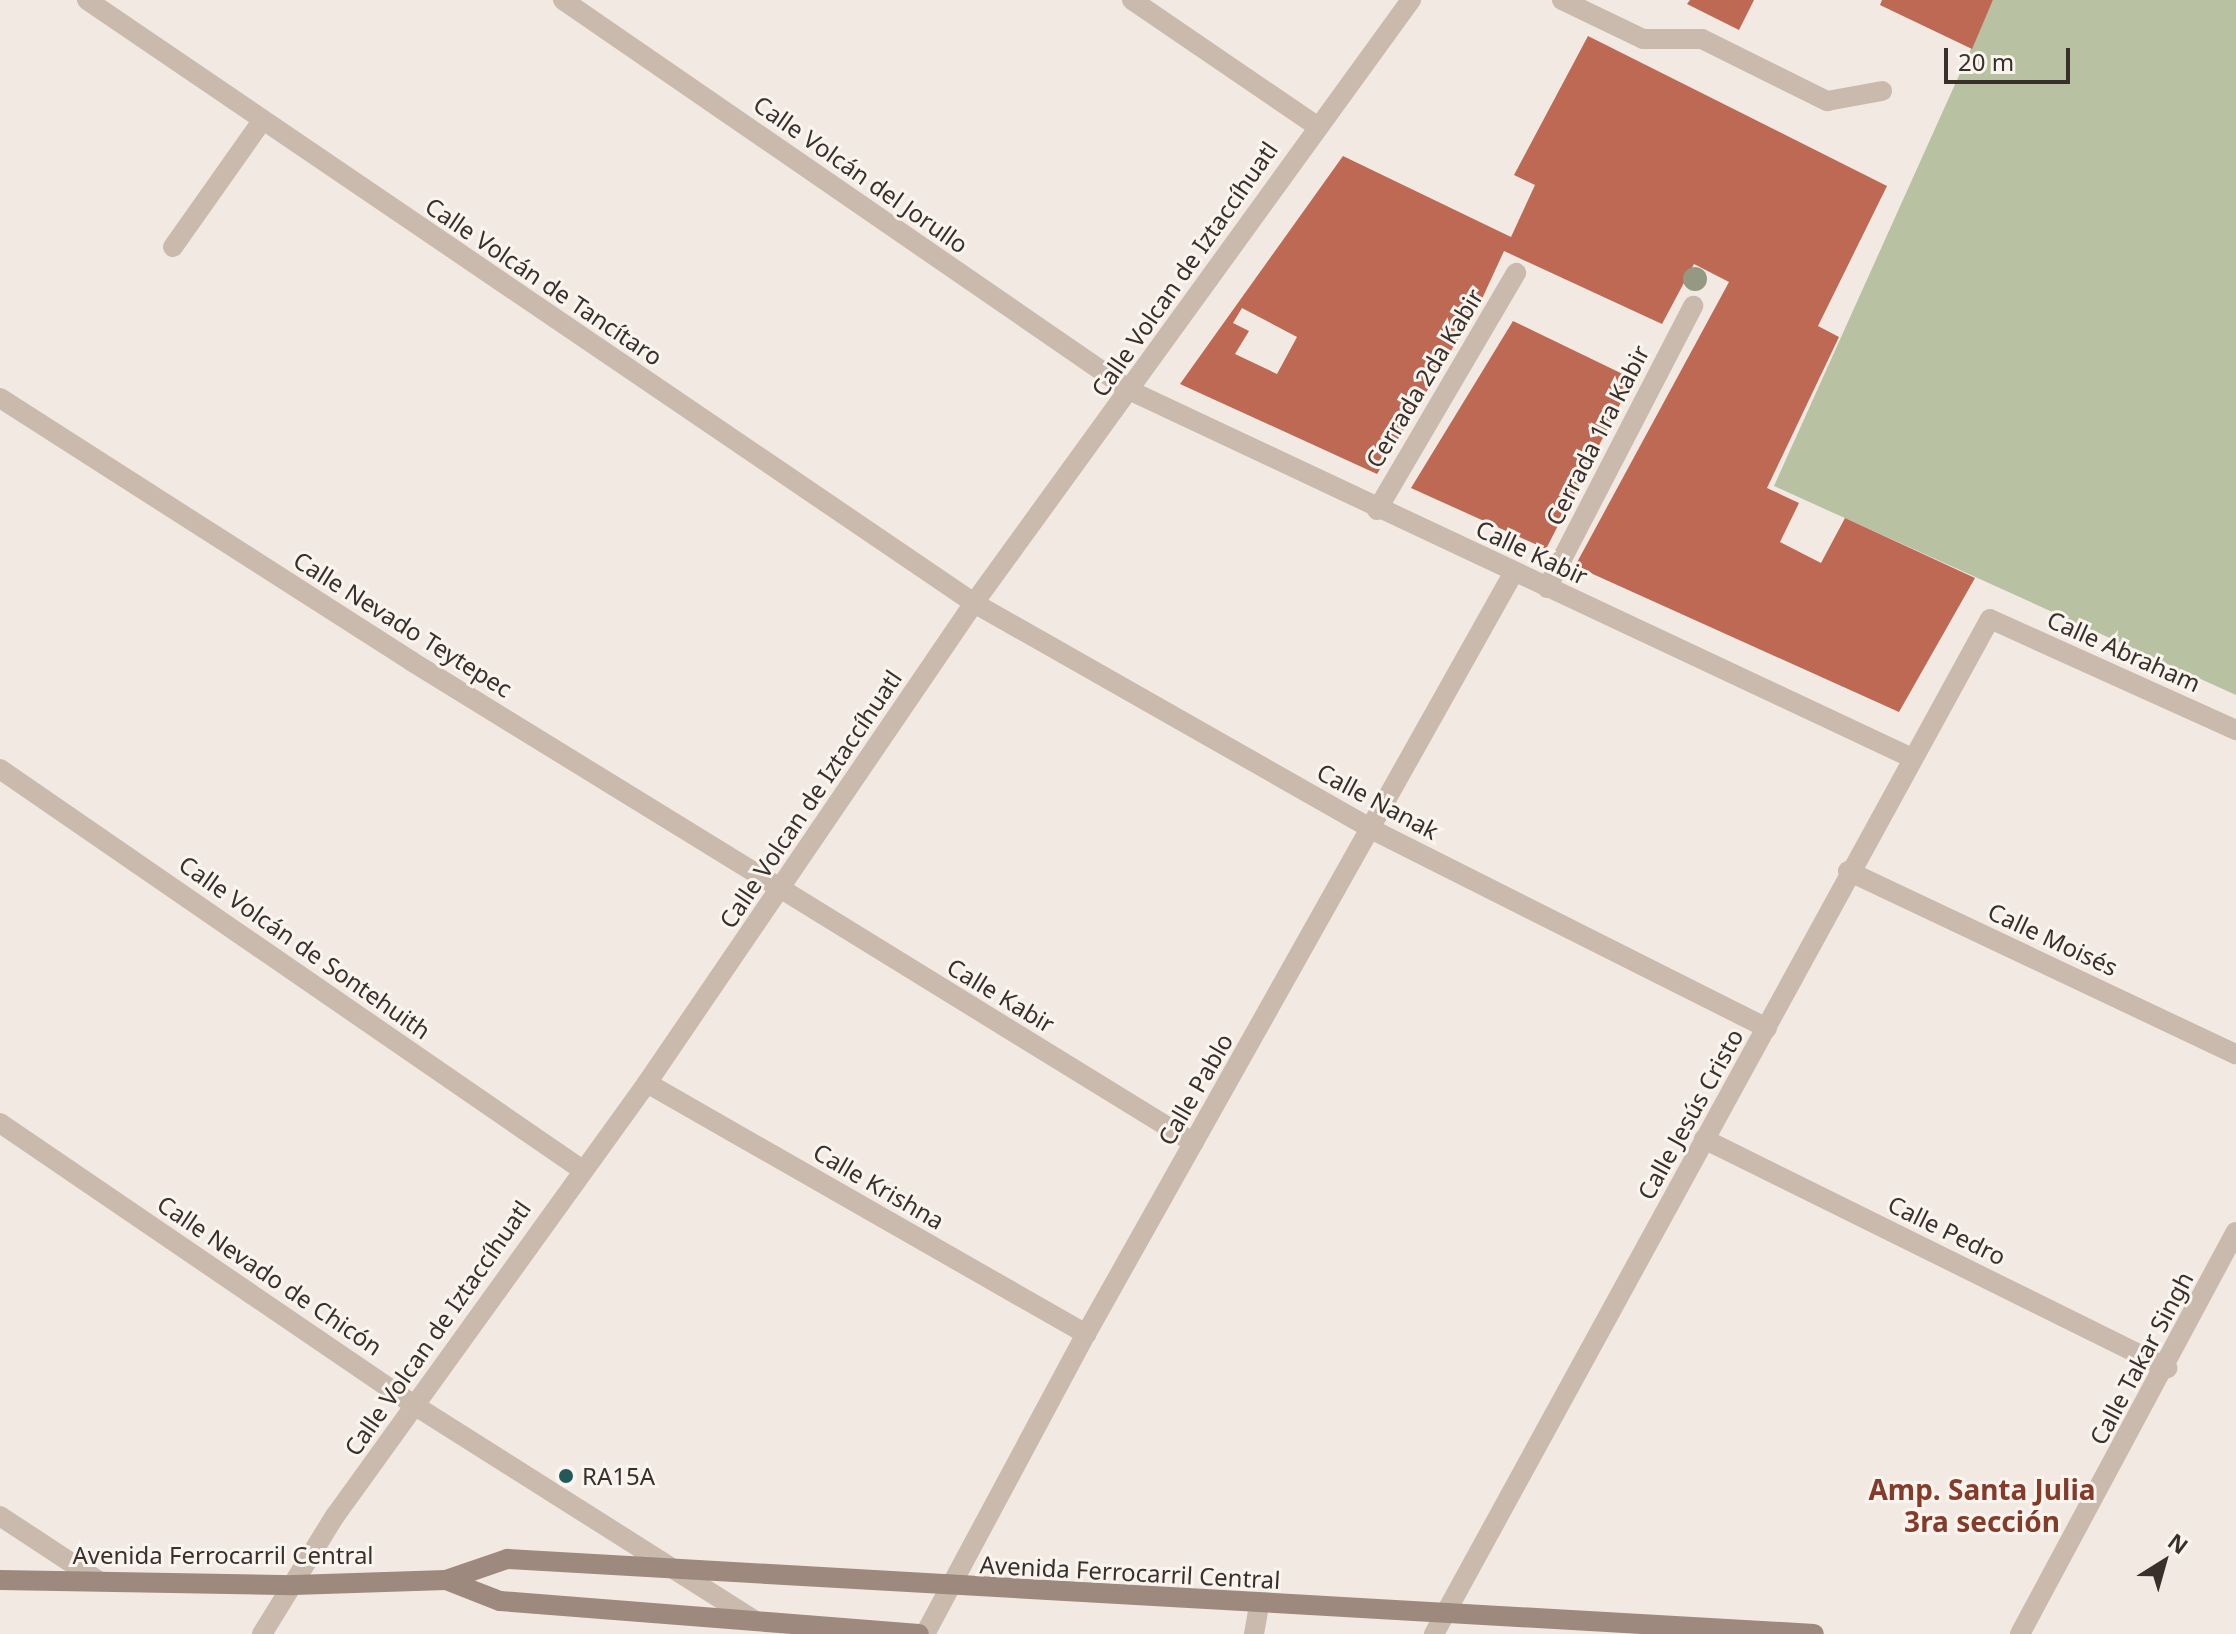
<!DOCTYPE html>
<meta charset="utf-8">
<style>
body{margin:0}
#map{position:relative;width:2236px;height:1634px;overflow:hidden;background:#f2eae2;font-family:"Noto Sans",sans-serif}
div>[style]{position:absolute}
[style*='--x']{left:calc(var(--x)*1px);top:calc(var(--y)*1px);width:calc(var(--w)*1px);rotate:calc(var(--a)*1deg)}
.green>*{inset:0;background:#b8c1a2}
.building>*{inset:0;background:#be6954}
.lane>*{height:20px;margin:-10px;padding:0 10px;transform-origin:10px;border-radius:10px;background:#cabaae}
.street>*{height:20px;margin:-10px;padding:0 10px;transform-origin:10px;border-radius:10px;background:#cabaae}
.secondary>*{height:20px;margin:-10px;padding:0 10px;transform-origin:10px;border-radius:10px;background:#9e897f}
.trees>*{width:24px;height:24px;margin:-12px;border-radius:50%;background:#969981}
.dots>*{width:22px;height:22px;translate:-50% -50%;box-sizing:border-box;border:4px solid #faf4ef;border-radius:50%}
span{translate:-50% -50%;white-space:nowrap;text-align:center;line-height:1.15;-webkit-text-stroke:6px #faf4ef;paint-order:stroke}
.street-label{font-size:24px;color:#39302c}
.poi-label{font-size:24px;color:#39302c}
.left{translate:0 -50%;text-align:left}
.quarter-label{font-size:28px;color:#843b2a;font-weight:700}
.north{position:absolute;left:2124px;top:1522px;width:80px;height:80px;-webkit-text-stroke:6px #faf4ef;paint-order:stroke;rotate:37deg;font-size:22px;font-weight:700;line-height:32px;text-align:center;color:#39302c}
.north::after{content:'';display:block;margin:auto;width:28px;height:36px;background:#39302c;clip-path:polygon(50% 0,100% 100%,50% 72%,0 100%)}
.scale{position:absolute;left:1944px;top:48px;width:126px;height:36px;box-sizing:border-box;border:4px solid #39302c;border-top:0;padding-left:10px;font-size:24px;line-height:28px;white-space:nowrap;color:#39302c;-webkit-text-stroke:6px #faf4ef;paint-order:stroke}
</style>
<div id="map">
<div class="green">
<i style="clip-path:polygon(1993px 0,2236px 0,2236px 695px,1774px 486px)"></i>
</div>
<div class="building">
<i style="clip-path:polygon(1690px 0,1754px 0,1739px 30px,1687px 4px)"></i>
<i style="clip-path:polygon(1882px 0,1993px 0,1972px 49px,1880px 5px)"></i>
<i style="clip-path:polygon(evenodd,1588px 36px,1887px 186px,1818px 326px,1839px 337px,1767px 488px,1799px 503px,1780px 542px,1821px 563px,1845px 518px,1975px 578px,1899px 712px,1575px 566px,1729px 282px,1694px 264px,1662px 324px,1504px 251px,1481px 301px,1377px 474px,1180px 384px,1343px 156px,1511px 237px,1535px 185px,1514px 175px,1588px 36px,1242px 308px,1297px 337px,1277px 374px,1235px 354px,1249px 331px,1233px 323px,1242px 308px)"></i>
<i style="clip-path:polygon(1513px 321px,1633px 379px,1546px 549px,1411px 488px)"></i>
</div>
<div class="lane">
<i style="--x:1562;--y:0;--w:90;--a:25.7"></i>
<i style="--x:1643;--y:39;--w:59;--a:0"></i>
<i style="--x:1702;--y:39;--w:140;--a:26.4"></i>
<i style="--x:1827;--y:101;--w:56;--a:-10.3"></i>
</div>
<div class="street">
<i style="--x:87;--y:0;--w:1073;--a:34.21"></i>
<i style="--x:974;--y:603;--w:459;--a:29.6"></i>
<i style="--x:1373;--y:830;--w:441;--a:26.7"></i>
<i style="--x:563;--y:0;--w:690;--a:34.54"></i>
<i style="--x:1131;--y:391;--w:863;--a:25.17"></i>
<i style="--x:1132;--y:0;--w:225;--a:34.3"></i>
<i style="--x:173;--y:247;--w:154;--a:-54.8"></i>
<i style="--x:0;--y:398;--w:488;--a:32.6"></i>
<i style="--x:411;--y:661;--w:919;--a:31.62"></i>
<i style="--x:1377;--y:510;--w:275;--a:-59.6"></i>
<i style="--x:1547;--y:588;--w:318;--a:-62.6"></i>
<i style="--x:0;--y:769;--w:705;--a:34.55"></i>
<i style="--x:1848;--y:871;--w:429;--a:25.3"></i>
<i style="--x:647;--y:1083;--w:506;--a:29.76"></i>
<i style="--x:0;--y:1123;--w:501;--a:34.26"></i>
<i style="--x:414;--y:1405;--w:404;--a:32.3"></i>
<i style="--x:1704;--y:1139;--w:517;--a:26.32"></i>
<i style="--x:0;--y:1516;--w:118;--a:33.3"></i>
<i style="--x:262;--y:1634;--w:139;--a:-58.3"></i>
<i style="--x:335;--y:1516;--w:534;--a:-54.23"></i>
<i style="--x:647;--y:1083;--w:581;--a:-55.74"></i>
<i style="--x:974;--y:603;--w:745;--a:-54.07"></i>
<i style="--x:925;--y:1634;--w:340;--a:-61.8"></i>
<i style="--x:1086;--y:1334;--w:874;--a:-60.68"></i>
<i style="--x:1254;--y:1634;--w:28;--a:-80"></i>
<i style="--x:1434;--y:1634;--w:1157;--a:-61.29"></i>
<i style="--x:1990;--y:619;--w:270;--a:24.3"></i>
<i style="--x:2020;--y:1634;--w:456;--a:-61.8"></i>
</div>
<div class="secondary">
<i style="--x:0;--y:1580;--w:294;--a:1"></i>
<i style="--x:294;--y:1585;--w:152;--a:-1.9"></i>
<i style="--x:446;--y:1580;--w:65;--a:-19"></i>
<i style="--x:507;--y:1559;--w:1309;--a:3.28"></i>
<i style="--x:446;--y:1580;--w:58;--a:21.3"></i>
<i style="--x:500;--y:1601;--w:420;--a:4.5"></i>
</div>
<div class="trees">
<i style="left:1695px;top:279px"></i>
</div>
<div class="dots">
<i style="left:566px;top:1476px;background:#245859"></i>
</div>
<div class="street-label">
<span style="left:861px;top:174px;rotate:35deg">Calle Volcán del Jorullo</span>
<span style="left:1184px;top:269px;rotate:-55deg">Calle Volcan de Iztaccíhuatl</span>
<span style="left:544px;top:281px;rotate:34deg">Calle Volcán de Tancítaro</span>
<span style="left:1424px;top:378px;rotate:-59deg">Cerrada 2da Kabir</span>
<span style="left:1597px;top:435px;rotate:-63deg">Cerrada 1ra Kabir</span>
<span style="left:1532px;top:552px;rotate:25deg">Calle Kabir</span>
<span style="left:403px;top:624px;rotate:32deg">Calle Nevado Teytepec</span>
<span style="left:2124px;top:651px;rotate:24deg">Calle Abraham</span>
<span style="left:810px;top:799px;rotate:-56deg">Calle Volcan de Iztaccíhuatl</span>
<span style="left:1378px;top:801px;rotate:28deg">Calle Nanak</span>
<span style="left:2053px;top:939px;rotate:25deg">Calle Moisés</span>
<span style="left:305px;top:947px;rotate:35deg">Calle Volcán de Sontehuith</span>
<span style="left:1001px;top:995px;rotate:31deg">Calle Kabir</span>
<span style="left:1195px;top:1089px;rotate:-60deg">Calle Pablo</span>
<span style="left:1690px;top:1114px;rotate:-61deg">Calle Jesús Cristo</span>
<span style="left:879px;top:1186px;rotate:30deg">Calle Krishna</span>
<span style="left:1947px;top:1230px;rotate:26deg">Calle Pedro</span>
<span style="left:270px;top:1275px;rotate:34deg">Calle Nevado de Chicón</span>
<span style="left:437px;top:1328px;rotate:-55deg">Calle Volcan de Iztaccíhuatl</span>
<span style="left:2141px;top:1358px;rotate:-62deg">Calle Takar Singh</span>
<span style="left:223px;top:1555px">Avenida Ferrocarril Central</span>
<span style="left:1130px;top:1572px;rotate:3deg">Avenida Ferrocarril Central</span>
</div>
<div class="poi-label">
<span class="left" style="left:582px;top:1476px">RA15A</span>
</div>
<div class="quarter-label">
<span style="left:1982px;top:1505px">Amp. Santa Julia<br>3ra sección</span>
</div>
<div class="north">N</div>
<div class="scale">20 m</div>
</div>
